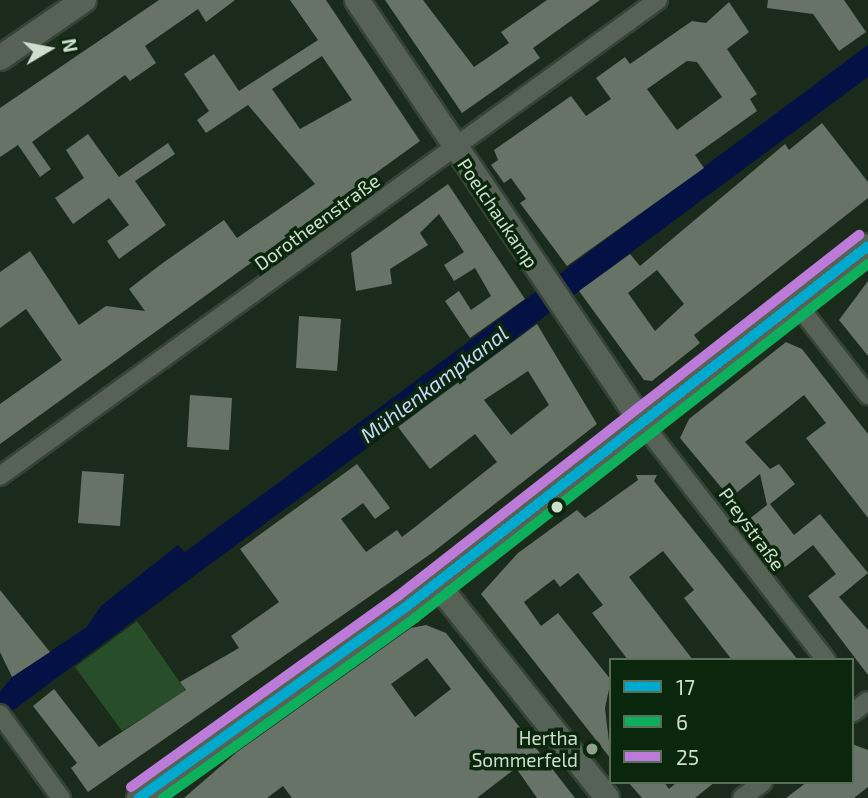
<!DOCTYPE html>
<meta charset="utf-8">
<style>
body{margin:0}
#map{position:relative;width:868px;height:798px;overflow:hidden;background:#1a2a1b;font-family:"Exo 2",sans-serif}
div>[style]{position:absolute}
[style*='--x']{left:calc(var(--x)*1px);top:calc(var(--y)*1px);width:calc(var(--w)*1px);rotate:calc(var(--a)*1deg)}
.green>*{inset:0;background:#274e28}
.water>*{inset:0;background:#041145}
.building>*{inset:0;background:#667366}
.roads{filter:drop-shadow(2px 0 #364337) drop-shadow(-2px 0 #364337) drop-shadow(0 2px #364337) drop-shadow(0 -2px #364337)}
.street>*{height:18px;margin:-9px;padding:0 9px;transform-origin:9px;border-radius:9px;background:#566256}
.secondary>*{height:24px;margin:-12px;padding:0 12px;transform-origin:12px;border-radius:12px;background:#566256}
.bus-1>*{height:10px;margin:-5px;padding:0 5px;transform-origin:5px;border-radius:5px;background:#00a9ce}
.bus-2>*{height:10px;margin:-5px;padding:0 5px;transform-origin:5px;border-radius:5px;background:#0daf5c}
.bus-3>*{height:10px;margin:-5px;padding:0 5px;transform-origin:5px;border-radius:5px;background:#bd7bd9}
.dots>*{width:19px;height:19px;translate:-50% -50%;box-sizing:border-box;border:4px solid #0a260c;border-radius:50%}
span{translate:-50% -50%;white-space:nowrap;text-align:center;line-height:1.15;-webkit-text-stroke:7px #0a260c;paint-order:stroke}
.street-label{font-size:19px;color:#cedfcd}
.poi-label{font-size:19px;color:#cedfcd}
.right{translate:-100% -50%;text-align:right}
.water-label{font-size:21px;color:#c7d9fe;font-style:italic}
.legend{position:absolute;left:609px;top:658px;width:245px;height:126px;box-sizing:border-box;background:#0a260c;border:2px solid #587059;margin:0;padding:9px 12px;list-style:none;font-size:21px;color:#cedfcd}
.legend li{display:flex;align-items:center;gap:14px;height:35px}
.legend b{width:35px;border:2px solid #587059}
.north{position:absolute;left:14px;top:14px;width:70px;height:70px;-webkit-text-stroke:5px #0a260c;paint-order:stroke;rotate:80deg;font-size:19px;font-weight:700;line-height:28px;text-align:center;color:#cedfcd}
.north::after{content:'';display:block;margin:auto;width:24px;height:32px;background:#cedfcd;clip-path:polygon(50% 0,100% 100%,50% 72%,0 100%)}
</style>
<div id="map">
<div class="green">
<i style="clip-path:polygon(137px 621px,186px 691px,122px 731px,75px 667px)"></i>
</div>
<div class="water">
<i style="clip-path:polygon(868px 45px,868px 77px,0 720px,0 692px,12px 677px,87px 627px,101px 606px,178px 545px,185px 552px)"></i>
</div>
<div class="building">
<i style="clip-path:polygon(159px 0,235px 0,206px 22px,198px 9px,145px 46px,156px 63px,130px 81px,125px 75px,32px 142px,51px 169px,40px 177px,18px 145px,0 157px,0 108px)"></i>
<i style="clip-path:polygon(evenodd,290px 0,326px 0,420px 141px,0 444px,0 404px,62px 360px,26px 309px,0 328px,0 272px,30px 251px,79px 325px,106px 306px,145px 311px,129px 289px,160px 265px,224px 220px,237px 238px,315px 184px,248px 105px,206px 133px,197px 120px,209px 111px,184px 74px,214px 54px,239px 91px,318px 40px,290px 0,322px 56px,352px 100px,300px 129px,272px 89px,322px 56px)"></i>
<i style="clip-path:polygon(385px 0,423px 0,474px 67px,509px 43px,501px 32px,547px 0,600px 0,533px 48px,540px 58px,462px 113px)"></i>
<i style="clip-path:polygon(768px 0,844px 0,866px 32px,839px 51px,813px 14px,767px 8px)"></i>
<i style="clip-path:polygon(evenodd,729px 2px,749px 32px,727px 49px,757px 94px,750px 99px,757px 111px,695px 155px,704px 168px,567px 266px,520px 203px,526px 199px,511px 178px,504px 183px,491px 165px,498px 160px,494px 150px,571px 96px,586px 116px,611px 99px,596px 78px,625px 57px,630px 64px,692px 21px,706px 23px,729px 2px,687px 61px,697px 62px,722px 97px,677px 130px,647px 89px,687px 61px)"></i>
<i style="clip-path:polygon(evenodd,822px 123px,868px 182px,868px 198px,694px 335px,700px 343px,652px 381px,644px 380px,579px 291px,630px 254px,640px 266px,785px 144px,789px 150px,822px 123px,657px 270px,684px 304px,655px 331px,628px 293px,657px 270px)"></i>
<i style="clip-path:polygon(88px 134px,119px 177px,168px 143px,175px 154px,135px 181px,166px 225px,119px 259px,107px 241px,129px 225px,109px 198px,73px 224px,55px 198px,84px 178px,66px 150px)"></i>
<i style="clip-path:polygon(448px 184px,525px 299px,470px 338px,445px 301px,459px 291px,471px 310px,491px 296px,475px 268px,454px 281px,444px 265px,464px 252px,439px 214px,420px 233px,428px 245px,390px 269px,392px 284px,356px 291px,351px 253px)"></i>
<i style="clip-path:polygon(868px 281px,868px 356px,839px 320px)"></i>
<i style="clip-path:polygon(299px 316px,341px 319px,337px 371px,296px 368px)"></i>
<i style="clip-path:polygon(evenodd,537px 324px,597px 424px,432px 553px,88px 792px,71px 768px,77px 763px,33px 706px,54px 689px,99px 747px,186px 690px,180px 682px,239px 648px,231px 636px,279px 602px,240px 549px,357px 464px,390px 508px,375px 519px,363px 503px,341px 519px,366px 552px,397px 530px,402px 537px,415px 527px,497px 462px,475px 434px,430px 469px,398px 427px,537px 324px,528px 371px,549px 405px,511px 435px,484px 400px,528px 371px)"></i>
<i style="clip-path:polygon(786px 342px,802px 349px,868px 434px,868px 518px,806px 438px,826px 423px,804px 395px,745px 442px,770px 469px,779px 464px,795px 484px,770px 504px,794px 535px,820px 514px,868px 573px,839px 597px,868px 630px,868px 675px,808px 596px,836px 574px,825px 560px,813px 545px,785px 567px,748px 520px,767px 505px,760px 474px,730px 498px,680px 438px,689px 419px)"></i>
<i style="clip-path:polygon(190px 395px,232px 398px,229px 450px,187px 447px)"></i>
<i style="clip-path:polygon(82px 471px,124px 474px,120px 526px,78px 523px)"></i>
<i style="clip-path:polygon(636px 475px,657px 475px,654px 481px,798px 660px,732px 660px,684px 598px,694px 590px,663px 551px,629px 577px,693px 660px,628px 660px,592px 613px,603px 605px,578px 573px,560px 587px,554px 579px,524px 602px,541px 626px,558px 613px,611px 680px,605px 708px,611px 759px,481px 594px,518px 553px,577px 510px,585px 518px,595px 511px,638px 480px)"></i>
<i style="clip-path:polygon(0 590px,50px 652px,12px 677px,0 652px)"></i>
<i style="clip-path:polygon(evenodd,426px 625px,446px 633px,575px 798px,537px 798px,516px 768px,477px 798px,292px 798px,283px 786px,267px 798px,184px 798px,237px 752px,411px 628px,426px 625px,427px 658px,451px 689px,415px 717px,391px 684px,427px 658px)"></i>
<i style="clip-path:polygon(852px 744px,868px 750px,868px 787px,854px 798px,786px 798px,807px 782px,852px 782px)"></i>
<i style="clip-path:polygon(628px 782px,664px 782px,669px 789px,677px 782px,715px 782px,695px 798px,642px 798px)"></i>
</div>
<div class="roads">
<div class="street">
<i style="--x:796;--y:303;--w:117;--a:52"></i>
<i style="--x:643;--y:424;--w:299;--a:52.2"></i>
<i style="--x:0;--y:476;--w:812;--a:-35.88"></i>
<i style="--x:852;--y:713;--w:20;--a:-37"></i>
<i style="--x:0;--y:714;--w:104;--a:54"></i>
<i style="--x:742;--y:798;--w:26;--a:-37"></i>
</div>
<div class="secondary">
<i style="--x:357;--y:0;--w:511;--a:56"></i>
<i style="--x:0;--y:58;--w:102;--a:-34.6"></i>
<i style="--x:437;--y:584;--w:273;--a:51.5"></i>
<i style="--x:139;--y:798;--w:328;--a:-35.6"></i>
<i style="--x:406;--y:607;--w:586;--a:-38"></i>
</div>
</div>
<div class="bus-1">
<i style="--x:139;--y:798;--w:328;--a:-35.6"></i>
<i style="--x:406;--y:607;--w:586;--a:-38"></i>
</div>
<div class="bus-2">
<i style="--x:163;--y:798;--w:310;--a:-35.5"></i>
<i style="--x:415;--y:618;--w:575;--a:-38.01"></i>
</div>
<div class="bus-3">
<i style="--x:131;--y:787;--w:328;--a:-35.6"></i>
<i style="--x:398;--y:596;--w:586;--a:-38.06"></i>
</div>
<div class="dots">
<i style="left:557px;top:507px;background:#cedfcd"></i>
<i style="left:592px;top:749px;background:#8fa08f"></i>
</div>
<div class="street-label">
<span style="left:498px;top:213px;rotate:56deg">Poelchaukamp</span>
<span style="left:317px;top:222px;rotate:-36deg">Dorotheenstraße</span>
<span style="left:752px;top:529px;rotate:54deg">Preystraße</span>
</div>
<div class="poi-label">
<span class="right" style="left:578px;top:749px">Hertha<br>Sommerfeld</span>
</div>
<div class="water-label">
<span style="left:434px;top:384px;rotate:-37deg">Mühlenkampkanal</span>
</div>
<ul class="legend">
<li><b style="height:9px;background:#00a9ce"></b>17</li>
<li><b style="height:9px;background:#0daf5c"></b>6</li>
<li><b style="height:9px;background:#bd7bd9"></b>25</li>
</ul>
<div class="north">N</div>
</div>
